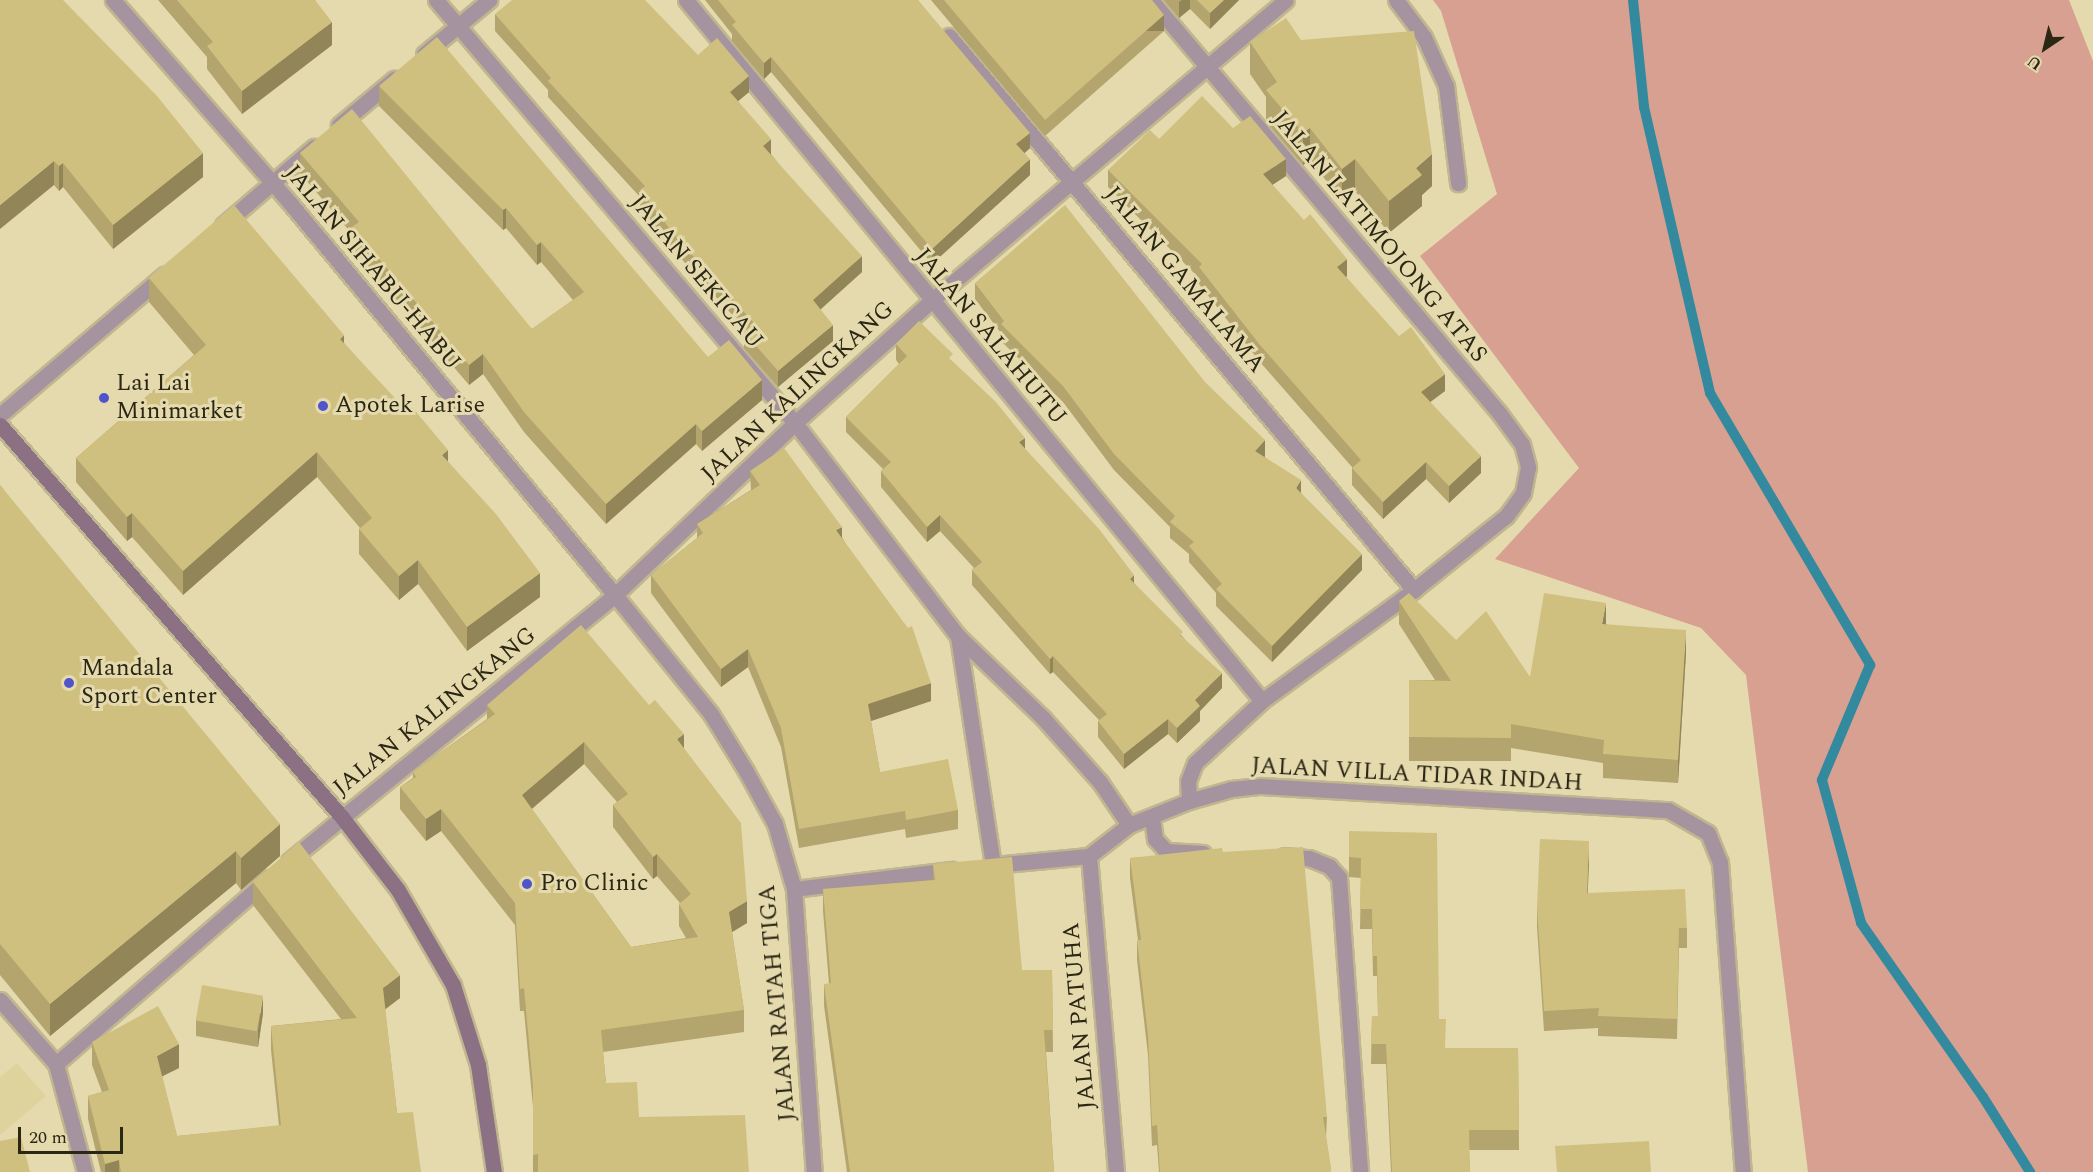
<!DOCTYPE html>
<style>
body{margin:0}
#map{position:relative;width:2093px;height:1172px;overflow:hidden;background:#e5daad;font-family:Spectral,serif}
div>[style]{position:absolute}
.built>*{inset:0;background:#dfd39d}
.green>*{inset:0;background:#d7a091}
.stream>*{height:10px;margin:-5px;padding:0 5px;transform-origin:5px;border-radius:5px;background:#33899d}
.roads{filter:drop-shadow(2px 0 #c0b68f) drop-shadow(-2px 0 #c0b68f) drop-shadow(0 2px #c0b68f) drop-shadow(0 -2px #c0b68f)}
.street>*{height:15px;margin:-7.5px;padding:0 7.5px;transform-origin:7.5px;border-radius:7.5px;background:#a593a0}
.secondary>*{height:15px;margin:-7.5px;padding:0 7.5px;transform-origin:7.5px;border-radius:7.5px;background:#8b7183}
.wall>*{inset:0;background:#b3a56d}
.shaded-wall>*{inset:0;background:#928659;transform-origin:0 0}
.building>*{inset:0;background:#d0c07f;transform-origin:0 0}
.dots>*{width:16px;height:16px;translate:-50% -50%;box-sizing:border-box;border:3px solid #e5daad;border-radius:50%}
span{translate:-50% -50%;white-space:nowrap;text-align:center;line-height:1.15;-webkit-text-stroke:6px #e5daad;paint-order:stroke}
.street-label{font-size:24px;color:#2b2715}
.poi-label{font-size:24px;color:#2b2715}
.left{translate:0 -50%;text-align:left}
.north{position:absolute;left:2015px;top:18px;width:60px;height:60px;-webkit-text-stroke:4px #e5daad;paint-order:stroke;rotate:215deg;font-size:16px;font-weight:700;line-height:24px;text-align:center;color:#2b2715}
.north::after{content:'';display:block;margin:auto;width:21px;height:27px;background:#2b2715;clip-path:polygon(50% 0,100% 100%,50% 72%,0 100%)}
.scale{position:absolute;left:18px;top:1127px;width:105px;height:27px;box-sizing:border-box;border:3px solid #2b2715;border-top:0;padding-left:8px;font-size:18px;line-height:21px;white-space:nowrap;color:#2b2715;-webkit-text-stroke:4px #e5daad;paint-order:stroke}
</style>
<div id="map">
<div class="built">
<i style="clip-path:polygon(17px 1063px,46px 1096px,0 1135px,0 1077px)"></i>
</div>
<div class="green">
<i style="clip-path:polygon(1433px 0,2069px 0,2093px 61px,2093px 1172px,1808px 1172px,1746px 675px,1701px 628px,1495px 559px,1579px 468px,1420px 256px,1497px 194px,1441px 11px)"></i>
</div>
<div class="stream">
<i style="left:1633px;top:0;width:108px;rotate:84.1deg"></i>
<i style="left:1644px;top:107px;width:294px;rotate:77deg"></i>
<i style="left:1710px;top:393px;width:316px;rotate:59.5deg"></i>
<i style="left:1870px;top:665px;width:125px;rotate:112.7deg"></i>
<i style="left:1822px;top:780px;width:148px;rotate:74.7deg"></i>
<i style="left:1861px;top:923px;width:213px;rotate:55deg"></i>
<i style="left:1983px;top:1097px;width:89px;rotate:57.9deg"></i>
</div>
<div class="roads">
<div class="street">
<i style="left:113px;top:0;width:269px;rotate:48.9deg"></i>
<i style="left:290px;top:203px;width:509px;rotate:50.34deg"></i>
<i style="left:615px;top:595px;width:153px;rotate:51.1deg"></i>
<i style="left:711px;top:714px;width:67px;rotate:58.4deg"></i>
<i style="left:746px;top:771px;width:60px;rotate:61.3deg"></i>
<i style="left:775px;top:824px;width:68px;rotate:73.7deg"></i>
<i style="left:794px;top:889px;width:284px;rotate:86deg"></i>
<i style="left:436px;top:0;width:555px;rotate:49.68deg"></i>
<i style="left:795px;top:423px;width:268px;rotate:52.6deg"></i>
<i style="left:686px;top:0;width:907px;rotate:50.59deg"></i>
<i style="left:1151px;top:0;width:541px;rotate:49.87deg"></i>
<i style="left:1500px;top:414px;width:37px;rotate:54deg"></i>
<i style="left:1522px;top:444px;width:24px;rotate:75deg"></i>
<i style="left:1528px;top:467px;width:26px;rotate:101deg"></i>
<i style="left:1523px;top:493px;width:29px;rotate:126deg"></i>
<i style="left:1506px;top:516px;width:118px;rotate:141.2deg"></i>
<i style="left:1414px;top:590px;width:188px;rotate:143.9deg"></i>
<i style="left:1262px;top:701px;width:91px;rotate:137.2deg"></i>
<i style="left:1195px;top:763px;width:19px;rotate:111deg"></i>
<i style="left:1188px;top:781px;width:20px;rotate:87deg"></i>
<i style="left:1396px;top:0;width:46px;rotate:52.9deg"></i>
<i style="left:1424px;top:37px;width:54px;rotate:65.8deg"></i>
<i style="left:1446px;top:86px;width:98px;rotate:82.9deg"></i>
<i style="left:949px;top:36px;width:723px;rotate:49.99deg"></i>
<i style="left:424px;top:54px;width:85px;rotate:-39.7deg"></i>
<i style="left:339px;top:125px;width:72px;rotate:-39.9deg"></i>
<i style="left:223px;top:225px;width:120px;rotate:-40.6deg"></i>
<i style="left:0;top:415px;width:216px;rotate:-40.5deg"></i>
<i style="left:1152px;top:818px;width:21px;rotate:82deg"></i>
<i style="left:1155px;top:839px;width:16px;rotate:47deg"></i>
<i style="left:1166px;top:851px;width:37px;rotate:3deg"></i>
<i style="left:1089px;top:856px;width:317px;rotate:85.1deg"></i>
<i style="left:1284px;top:856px;width:25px;rotate:5deg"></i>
<i style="left:1309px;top:858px;width:22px;rotate:22deg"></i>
<i style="left:1329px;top:866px;width:15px;rotate:48deg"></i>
<i style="left:1339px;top:877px;width:296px;rotate:85.9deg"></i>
<i style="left:289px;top:861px;width:421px;rotate:-39.2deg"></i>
<i style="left:615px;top:595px;width:249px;rotate:-43.7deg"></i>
<i style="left:795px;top:423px;width:183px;rotate:-41.9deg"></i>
<i style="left:931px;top:301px;width:465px;rotate:-40.3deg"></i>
<i style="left:993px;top:865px;width:232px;rotate:-98.7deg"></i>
<i style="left:958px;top:636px;width:118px;rotate:44deg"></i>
<i style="left:1043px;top:718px;width:86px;rotate:48.3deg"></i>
<i style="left:1100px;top:782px;width:52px;rotate:56deg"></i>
<i style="left:994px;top:865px;width:95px;rotate:-5.4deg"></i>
<i style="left:1089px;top:856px;width:51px;rotate:-37.8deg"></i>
<i style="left:1129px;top:825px;width:65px;rotate:-21.8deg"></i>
<i style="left:1189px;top:801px;width:44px;rotate:-15.9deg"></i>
<i style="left:1231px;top:789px;width:30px;rotate:-6deg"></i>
<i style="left:1261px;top:786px;width:408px;rotate:3.4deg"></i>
<i style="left:1668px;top:810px;width:46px;rotate:29.9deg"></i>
<i style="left:1708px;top:833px;width:31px;rotate:68deg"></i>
<i style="left:1720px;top:862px;width:311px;rotate:85.8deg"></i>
<i style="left:794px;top:889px;width:159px;rotate:-6.9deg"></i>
<i style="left:0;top:1000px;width:85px;rotate:48.8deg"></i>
<i style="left:56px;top:1064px;width:112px;rotate:75deg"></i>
<i style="left:56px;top:1064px;width:283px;rotate:-41.1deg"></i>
</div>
<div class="secondary">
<i style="left:0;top:425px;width:519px;rotate:48.91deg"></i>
<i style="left:341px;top:816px;width:93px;rotate:52.4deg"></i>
<i style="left:398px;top:890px;width:110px;rotate:59.9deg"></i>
<i style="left:453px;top:985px;width:84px;rotate:72.6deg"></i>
<i style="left:478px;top:1065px;width:108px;rotate:81.5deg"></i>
</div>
</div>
<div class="wall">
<i style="clip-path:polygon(0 0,203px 177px,113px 249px,63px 187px,59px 191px,54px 185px)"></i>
<i style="clip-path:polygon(158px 0,315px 0,332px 45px,242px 114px,207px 69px,207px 57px)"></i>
<i style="clip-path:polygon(705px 0,918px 0,1030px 148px,1025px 153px,1030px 175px,932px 264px,771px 72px,764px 79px,732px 41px,732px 34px)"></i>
<i style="clip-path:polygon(931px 0,1152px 0,1164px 31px,1045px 136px)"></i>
<i style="clip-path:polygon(1164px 0,1239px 0,1210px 29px,1190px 9px,1179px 18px)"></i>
<i style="clip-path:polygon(495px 14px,698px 55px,749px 92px,738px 101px,771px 154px,862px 272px,820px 310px,833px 341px,778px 387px,744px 348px,744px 332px,746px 330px,676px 253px,640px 207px,640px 197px,548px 97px,548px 90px,495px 31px)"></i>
<i style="clip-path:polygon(1250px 42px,1432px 186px,1422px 195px,1422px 206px,1389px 233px,1355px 191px,1342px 201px,1310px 160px,1303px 165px,1266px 121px,1266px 97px,1250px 74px)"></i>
<i style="clip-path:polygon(379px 86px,708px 357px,762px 400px,702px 451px,696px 444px,606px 524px,524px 432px,483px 374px,469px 385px,352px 247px,352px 234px,300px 173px,300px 153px,532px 329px,573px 300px,541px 262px,537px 265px,506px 228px,503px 230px,379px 106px)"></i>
<i style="clip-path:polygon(1233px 128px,1286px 176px,1272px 185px,1347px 276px,1346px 277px,1445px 391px,1430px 402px,1481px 473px,1449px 503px,1426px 479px,1383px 519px,1352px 485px,1352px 467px,1260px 362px,1199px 284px,1199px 278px,1108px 187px,1108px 170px,1159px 139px)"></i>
<i style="clip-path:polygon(149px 278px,344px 343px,448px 462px,540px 597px,467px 651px,418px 584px,399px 600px,359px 554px,359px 529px,360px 528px,317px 477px,183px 595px,132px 537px,127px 541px,76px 482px,76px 458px,194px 355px,149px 302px)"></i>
<i style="clip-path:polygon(975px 283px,1265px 456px,1265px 457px,1301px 493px,1362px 570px,1272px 662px,1216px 606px,1216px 593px,1189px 562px,1189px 554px,1170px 538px,1170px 527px,1114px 470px,1063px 402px,1001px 341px,1001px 333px,975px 299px)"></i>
<i style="clip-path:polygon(896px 344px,953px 362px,1134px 583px,1183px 637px,1222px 688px,1200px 711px,1200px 721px,1177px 743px,1168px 734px,1124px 769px,1098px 737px,1098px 721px,1099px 720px,1053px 672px,1050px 674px,972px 585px,972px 570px,974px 568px,940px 531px,927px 542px,881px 487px,881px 471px,883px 469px,846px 432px,846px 417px,899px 364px,896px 360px)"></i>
<i style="clip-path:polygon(750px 471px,842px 537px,931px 701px,871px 721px,880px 772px,958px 810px,958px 829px,906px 838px,905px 829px,799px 848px,781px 747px,748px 667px,721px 687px,651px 593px,651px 575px,697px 538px,697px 524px,751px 490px)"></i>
<i style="clip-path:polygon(0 485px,280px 856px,241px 890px,236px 883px,50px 1036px,0 975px)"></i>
<i style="clip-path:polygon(1399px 601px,1456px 640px,1530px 677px,1606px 624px,1686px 653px,1678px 783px,1603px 778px,1603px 763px,1511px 748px,1511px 761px,1409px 761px,1409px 680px,1435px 680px,1399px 624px)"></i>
<i style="clip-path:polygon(evenodd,487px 705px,684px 748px,747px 923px,732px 932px,744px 1010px,744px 1032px,603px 1052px,606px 1083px,639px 1117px,749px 1172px,533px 1172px,533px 1107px,524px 1011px,520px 1011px,515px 925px,441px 831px,426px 841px,400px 809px,400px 787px,413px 778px,413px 772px,487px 719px,487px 705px,584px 764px,617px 802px,613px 805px,613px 827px,653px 879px,657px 876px,680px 903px,679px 904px,679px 926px,686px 938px,631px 947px,532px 809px,584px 764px)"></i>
<i style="clip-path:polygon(1349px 831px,1439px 1019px,1445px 1048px,1518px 1048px,1519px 1150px,1469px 1150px,1470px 1172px,1391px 1172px,1386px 1064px,1371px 1064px,1372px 1016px,1378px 1016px,1377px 976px,1373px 976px,1372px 929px,1360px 929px,1361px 878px,1349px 877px)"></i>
<i style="clip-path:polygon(1223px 852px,1327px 1117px,1326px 1137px,1331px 1172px,1159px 1172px,1157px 1145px,1152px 1146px,1148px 1055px,1137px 960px,1137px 940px,1138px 940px,1130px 878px,1130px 858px)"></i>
<i style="clip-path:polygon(1589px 861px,1587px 893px,1687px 928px,1687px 948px,1679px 948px,1677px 1039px,1598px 1036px,1598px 1028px,1544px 1031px,1537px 927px,1537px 907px)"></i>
<i style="clip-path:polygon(933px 864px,1022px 970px,1052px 970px,1053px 1052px,1046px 1052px,1054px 1172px,847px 1172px,824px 1006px,824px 984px,829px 984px,823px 911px,823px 889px,933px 880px)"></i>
<i style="clip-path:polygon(253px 882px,400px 998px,385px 1009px,397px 1113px,421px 1172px,101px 1172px,88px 1119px,88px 1096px,102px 1092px,92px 1065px,92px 1042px,179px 1068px,162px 1076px,177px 1136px,279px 1126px,271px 1050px,271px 1026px,341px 1019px,253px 905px)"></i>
<i style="clip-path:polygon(263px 1013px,258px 1047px,196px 1036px,196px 1020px)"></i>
</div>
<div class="shaded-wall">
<i style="clip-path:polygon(1182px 0,1190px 0,1190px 9px,1179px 18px,1179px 2px)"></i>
<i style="clip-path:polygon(1224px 0,1239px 0,1210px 29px,1210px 13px)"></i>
<i style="left:1164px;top:15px;width:16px;height:159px;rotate:90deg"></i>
<i style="clip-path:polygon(332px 22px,332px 45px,242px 114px,242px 91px)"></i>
<i style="clip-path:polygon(771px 57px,771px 72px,764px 79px,764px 63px)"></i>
<i style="clip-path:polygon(749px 76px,749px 92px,730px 108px,730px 92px)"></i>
<i style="clip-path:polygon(1310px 128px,1310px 160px,1303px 165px,1303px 133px)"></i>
<i style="clip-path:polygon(1030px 133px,1030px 148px,1016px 160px,1016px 144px)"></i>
<i style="clip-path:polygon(771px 139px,771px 155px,763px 146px)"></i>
<i style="clip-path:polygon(203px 153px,203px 177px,113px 249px,113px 225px)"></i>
<i style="clip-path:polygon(1432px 154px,1432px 186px,1422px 195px,1422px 206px,1389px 233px,1389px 201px,1416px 168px)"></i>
<i style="clip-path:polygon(1030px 159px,1030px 175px,932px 264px,932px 249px)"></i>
<i style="clip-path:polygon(1286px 159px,1286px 176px,1263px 191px,1263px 174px)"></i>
<i style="clip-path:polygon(1355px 159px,1355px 191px,1342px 201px,1342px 169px)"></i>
<i style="clip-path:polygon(54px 161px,54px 185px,0 229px,0 205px)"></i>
<i style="clip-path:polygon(63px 163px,63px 187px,59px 191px,59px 166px)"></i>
<i style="clip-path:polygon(506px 208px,506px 228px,503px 230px,503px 210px)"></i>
<i style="clip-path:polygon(541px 242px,541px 262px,537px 265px,537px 245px)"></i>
<i style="clip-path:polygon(862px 256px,862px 272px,813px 316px,813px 300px)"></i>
<i style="clip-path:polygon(1347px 259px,1347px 276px,1337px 284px,1337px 267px)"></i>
<i style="clip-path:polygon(833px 325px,833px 341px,778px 387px,778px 371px)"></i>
<i style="clip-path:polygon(344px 335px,344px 359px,340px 339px)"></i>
<i style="clip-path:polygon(483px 354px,483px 374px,469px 385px,469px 365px)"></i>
<i style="clip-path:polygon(1445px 374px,1445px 391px,1421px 409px,1421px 392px)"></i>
<i style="clip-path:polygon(762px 380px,762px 400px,702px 451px,702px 431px)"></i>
<i style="clip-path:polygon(696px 424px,696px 444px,606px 524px,606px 504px)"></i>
<i style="clip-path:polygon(1025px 438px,1025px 453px,1019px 442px)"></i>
<i style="clip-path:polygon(1265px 440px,1265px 456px,1255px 467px,1255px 451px)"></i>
<i style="clip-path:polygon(448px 450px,448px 474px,442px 455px)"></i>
<i style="clip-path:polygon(317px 452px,317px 477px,183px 595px,183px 571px)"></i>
<i style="clip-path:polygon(1481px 456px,1481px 473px,1449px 503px,1449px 486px)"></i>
<i style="clip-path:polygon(1426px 462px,1426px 479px,1383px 519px,1383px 502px)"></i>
<i style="clip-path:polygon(1301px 480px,1301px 496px,1296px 488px)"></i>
<i style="clip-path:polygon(132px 513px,132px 537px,127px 541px,127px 517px)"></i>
<i style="clip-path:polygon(940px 515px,940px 531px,927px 542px,927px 527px)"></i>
<i style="clip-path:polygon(842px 527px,842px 545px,836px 530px)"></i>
<i style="clip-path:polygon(1362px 554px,1362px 570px,1272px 662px,1272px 646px)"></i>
<i style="clip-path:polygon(418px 560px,418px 584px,399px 600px,399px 576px)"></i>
<i style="clip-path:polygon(540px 573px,540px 597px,467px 651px,467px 627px)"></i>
<i style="clip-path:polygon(1134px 575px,1134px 590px,1130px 579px)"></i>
<i style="clip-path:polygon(1606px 603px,1606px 626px,1602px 624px)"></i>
<i style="clip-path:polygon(1686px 630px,1686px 653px,1678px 783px,1678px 760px)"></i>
<i style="clip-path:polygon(748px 649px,748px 667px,721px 687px,721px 669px)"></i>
<i style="clip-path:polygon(1053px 656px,1053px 672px,1050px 674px,1050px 659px)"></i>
<i style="clip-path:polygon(1222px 673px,1222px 688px,1200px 711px,1200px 721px,1177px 743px,1177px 728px,1195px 700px)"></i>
<i style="clip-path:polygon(931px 683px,931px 701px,868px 722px,868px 704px)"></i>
<i style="clip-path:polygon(1168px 719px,1168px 734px,1124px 769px,1124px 754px)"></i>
<i style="clip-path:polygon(684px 734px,684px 756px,677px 739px)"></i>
<i style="clip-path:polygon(584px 742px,584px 764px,522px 817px,522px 795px)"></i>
<i style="clip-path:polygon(441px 809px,441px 831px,426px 841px,426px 819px)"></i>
<i style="clip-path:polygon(280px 824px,280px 856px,241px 890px,241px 858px)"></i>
<i style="clip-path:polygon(1589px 841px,1589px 861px,1587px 913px,1587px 893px)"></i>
<i style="clip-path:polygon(236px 851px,236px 883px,50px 1036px,50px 1004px)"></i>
<i style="clip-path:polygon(657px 854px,657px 876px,653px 879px,653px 857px)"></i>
<i style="clip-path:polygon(747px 901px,747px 923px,729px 934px,729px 912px)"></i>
<i style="clip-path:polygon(400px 975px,400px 998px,383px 1011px,383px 988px)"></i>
<i style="clip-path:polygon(263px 996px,263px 1013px,258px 1047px,258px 1030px)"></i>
<i style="clip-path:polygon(179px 1044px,179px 1068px,157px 1079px,157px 1056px)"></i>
<i style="clip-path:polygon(119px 1160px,119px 1172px,105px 1172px,105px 1164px)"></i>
</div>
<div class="building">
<i style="clip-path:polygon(0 0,63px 0,157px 96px,203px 153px,113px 225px,63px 163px,59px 166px,54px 161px,0 205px)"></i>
<i style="clip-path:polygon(177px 0,315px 0,332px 22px,242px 91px,207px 46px,213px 42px)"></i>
<i style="clip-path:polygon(512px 0,645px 0,698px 55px,717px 38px,749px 76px,730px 92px,771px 139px,763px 146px,862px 256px,813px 300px,833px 325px,778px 371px,744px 332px,754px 323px,676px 237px,640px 190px,645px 186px,548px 81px,551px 78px,495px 14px)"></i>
<i style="clip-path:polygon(718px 0,918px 0,1030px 133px,1016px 144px,1030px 159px,932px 249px,771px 57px,764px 63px,732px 25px,736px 22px)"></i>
<i style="clip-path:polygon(944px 0,1152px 0,1164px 15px,1045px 120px)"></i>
<i style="clip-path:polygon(1197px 0,1224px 0,1210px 13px)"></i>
<i style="clip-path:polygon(1286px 18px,1301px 40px,1414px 31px,1432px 154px,1416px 168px,1422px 175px,1389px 201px,1355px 159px,1342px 169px,1310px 128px,1303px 133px,1266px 90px,1277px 82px,1250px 42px)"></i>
<i style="clip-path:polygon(437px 37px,708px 357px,729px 340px,762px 380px,702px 431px,696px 424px,606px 504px,524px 412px,483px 354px,469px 365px,352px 227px,359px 222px,300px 153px,352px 109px,532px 329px,584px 292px,541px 242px,537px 245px,506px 208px,503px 210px,379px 86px)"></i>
<i style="clip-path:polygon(1202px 96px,1233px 128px,1250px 116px,1286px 159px,1263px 174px,1304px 220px,1310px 214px,1347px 259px,1337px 267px,1399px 336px,1411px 327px,1445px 374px,1421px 392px,1481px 456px,1449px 486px,1426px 462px,1383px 502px,1352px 468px,1361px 460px,1260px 345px,1199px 267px,1202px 264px,1108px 170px,1150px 130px,1159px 139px)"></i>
<i style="clip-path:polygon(234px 205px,344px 335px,340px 339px,407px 411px,412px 407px,448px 450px,442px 455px,496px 514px,540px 573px,467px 627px,418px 560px,399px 576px,359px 529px,372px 518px,317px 452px,183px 571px,132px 513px,127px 517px,76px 458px,206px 345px,149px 278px)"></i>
<i style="clip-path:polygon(1065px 205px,1205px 382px,1265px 440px,1255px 451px,1301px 480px,1296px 488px,1362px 554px,1272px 646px,1216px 589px,1222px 584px,1189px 546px,1194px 542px,1170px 522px,1175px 516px,1114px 454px,1063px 386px,1001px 324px,1004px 321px,975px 283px)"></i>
<i style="clip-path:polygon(919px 321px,953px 354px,949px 358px,995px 401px,1025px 438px,1019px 442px,1099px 529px,1134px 575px,1130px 579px,1183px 632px,1180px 635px,1222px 673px,1195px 700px,1200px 706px,1177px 728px,1168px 719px,1124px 754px,1098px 721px,1107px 714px,1053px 656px,1050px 659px,972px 570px,982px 562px,940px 515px,927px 527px,881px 471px,891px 462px,846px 417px,907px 356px,896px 344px)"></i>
<i style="clip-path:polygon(784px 448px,842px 527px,836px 530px,908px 628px,912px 626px,931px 683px,868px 704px,880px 772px,948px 759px,958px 810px,906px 820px,905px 811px,799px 829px,781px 728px,748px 649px,721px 669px,651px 575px,703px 533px,697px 524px,760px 485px,750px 471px)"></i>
<i style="clip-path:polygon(0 485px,280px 824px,241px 858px,236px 851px,50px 1004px,0 944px)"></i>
<i style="clip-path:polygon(1409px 593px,1456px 640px,1486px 611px,1530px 677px,1544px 593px,1606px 603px,1602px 624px,1686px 630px,1678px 760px,1603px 754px,1604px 740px,1511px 724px,1511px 738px,1409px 737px,1409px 680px,1451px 681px,1399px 601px)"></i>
<i style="clip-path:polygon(evenodd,581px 625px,649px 705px,655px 700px,684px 734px,677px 739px,741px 823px,747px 901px,729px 912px,744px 1010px,601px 1030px,606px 1083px,637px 1082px,639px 1117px,745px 1115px,749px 1172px,538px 1172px,538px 1154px,533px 1155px,533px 1086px,524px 988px,520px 989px,515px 903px,441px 809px,426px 819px,400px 787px,416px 777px,413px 772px,495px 714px,487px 705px,581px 625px,584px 742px,628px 794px,613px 805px,653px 857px,657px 854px,691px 894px,679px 904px,698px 937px,631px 947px,522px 795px,584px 742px)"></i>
<i style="clip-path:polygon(1349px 831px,1437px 833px,1439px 1019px,1446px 1019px,1445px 1048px,1518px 1048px,1519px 1130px,1469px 1130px,1470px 1172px,1392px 1172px,1386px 1044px,1371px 1044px,1372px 1016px,1378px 1016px,1377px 956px,1373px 956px,1372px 909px,1360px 909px,1361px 858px,1349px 857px)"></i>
<i style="clip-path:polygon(1540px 839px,1589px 841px,1587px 893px,1685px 889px,1687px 928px,1679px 928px,1677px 1019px,1598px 1016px,1599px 1008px,1544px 1011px,1537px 907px)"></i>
<i style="clip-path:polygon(299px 842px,400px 975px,383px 988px,397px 1113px,413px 1112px,421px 1172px,121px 1172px,119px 1160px,105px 1164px,88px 1096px,109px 1090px,92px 1042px,158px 1006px,179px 1044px,157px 1056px,177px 1136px,281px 1125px,271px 1026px,357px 1018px,253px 882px)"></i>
<i style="clip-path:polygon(1303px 847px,1327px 1117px,1323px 1117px,1331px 1167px,1331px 1172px,1160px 1172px,1157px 1125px,1152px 1126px,1148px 1035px,1137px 940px,1141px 940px,1130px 858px,1222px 848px,1223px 852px)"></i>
<i style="clip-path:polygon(1012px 857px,1022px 970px,1052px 970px,1053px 1030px,1044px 1030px,1054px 1172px,850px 1172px,824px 984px,831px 983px,823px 889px,935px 880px,933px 864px)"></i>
<i style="left:202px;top:985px;width:62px;height:36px;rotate:10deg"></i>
<i style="clip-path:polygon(21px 1137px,30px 1172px,0 1172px,0 1141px)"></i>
<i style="clip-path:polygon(1649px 1141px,1651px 1172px,1557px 1172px,1555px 1146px)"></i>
</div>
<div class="dots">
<i style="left:104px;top:398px;background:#5054cb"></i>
<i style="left:323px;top:406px;background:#5054cb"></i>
<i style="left:69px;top:683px;background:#5054cb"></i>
<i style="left:527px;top:884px;background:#5054cb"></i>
</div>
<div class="street-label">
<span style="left:1379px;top:237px;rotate:50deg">JALAN LATIMOJONG ATAS</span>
<span style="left:372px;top:268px;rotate:50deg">JALAN SIHABU-HABU</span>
<span style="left:696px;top:272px;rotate:50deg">JALAN SEKICAU</span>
<span style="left:1184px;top:280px;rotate:50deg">JALAN GAMALAMA</span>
<span style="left:990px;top:337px;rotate:50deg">JALAN SALAHUTU</span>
<span style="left:798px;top:392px;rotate:-43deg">JALAN KALINGKANG</span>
<span style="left:435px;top:712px;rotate:-39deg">JALAN KALINGKANG</span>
<span style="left:1417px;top:775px;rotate:3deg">JALAN VILLA TIDAR INDAH</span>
<span style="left:778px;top:1003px;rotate:-95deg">JALAN RATAH TIGA</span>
<span style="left:1080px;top:1016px;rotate:-95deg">JALAN PATUHA</span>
</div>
<div class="poi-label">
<span class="left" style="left:116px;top:398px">Lai Lai<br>Minimarket</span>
<span class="left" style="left:335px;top:406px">Apotek Larise</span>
<span class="left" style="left:81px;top:683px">Mandala<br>Sport Center</span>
<span class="left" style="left:540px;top:884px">Pro Clinic</span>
</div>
<div class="north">U</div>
<div class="scale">20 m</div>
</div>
